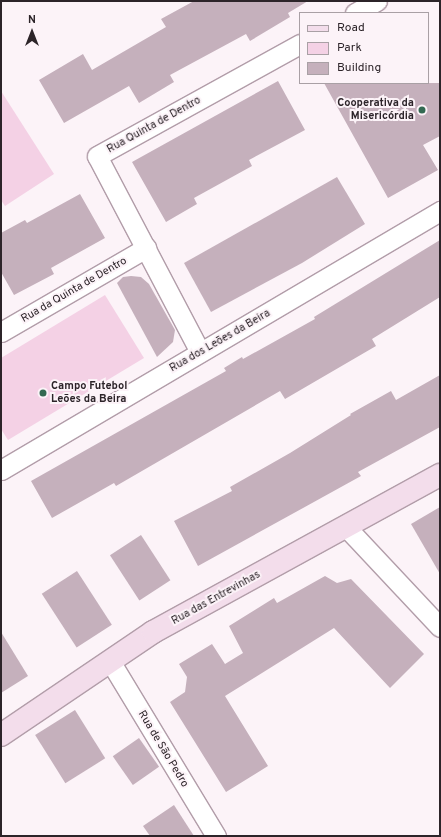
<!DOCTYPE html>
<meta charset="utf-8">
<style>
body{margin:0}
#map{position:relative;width:441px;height:837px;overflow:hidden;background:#fcf3f8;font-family:Overpass,sans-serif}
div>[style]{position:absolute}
.green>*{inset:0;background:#f4d1e5}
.building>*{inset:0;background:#c5b0bc;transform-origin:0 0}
.roads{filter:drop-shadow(1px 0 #b29da9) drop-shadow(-1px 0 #b29da9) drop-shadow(0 1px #b29da9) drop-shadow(0 -1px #b29da9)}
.street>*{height:19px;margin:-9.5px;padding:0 9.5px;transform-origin:9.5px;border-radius:9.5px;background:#fff}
.secondary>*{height:22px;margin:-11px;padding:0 11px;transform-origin:11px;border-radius:11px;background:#f3ddeb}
.dots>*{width:11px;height:11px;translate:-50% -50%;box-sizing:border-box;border:2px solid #fcf3f8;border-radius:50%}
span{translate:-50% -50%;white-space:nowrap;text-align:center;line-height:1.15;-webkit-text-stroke:4px #fcf3f8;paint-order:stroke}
.poi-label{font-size:11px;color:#2c2429;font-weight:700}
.right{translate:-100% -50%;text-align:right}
.left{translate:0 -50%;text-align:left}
.street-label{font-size:11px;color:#2c2429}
.frame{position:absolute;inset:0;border:2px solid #2c2429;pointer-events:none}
.legend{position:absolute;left:299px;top:12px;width:130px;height:72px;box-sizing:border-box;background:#fcf3f8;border:1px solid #a9a0a5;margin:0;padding:5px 7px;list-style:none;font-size:12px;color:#2c2429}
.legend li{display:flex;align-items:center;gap:8px;height:20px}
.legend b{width:20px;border:1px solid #a9a0a5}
.north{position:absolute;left:12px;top:12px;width:40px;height:40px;-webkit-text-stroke:3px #fcf3f8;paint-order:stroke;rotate:0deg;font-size:11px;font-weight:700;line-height:16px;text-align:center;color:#2c2429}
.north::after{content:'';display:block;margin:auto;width:14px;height:18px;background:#2c2429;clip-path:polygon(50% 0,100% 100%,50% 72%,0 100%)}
</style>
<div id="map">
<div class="green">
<i style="clip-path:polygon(1px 91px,54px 174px,5px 206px,1px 200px)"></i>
<i style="clip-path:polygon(105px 295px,144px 358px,8px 440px,1px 429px,1px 358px)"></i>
</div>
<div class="building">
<i style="clip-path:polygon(194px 1px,308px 1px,288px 13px,290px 17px,250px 41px,246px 34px,170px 75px,174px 82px,139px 103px,129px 86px,64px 123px,39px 80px,83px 54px,92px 70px,166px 27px,161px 19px)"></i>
<i style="clip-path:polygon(278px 81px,305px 130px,249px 160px,252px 166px,194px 198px,197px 204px,166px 222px,132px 162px)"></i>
<i style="clip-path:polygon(324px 83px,440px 83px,440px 136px,423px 145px,438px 170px,388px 198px)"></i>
<i style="clip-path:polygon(337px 177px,365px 224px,302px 263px,211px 312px,184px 263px)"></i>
<i style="clip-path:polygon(80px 194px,105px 238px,51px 268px,54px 274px,14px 295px,1px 272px,1px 233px,25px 220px,27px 223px)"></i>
<i style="clip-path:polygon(440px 240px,440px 297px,372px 339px,376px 346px,285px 399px,280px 391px,116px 486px,114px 483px,52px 518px,31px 481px,226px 371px,224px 368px,242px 357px,243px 359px,315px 319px,314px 317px)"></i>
<i style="clip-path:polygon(131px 276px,141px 277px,149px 284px,175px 330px,173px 342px,157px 357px,117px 283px,123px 277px)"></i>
<i style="clip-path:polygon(440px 375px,440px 427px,358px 472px,361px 476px,198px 566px,174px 521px,232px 491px,230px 487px,290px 453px,351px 415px,350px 414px,391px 391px,396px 400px)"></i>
<i style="clip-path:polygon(440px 507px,440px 574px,411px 524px)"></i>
<i style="left:141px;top:535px;width:54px;height:37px;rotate:57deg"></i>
<i style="left:77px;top:571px;width:64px;height:42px;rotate:57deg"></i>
<i style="clip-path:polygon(325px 576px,337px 583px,351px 579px,424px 654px,390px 688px,334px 628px,225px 696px,268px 766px,226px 792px,170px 702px,185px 692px,187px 677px,179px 664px,212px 644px,225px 664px,243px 653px,229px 626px,274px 598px,277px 603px)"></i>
<i style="clip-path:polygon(1px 632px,28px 676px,1px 693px)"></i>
<i style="left:75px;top:710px;width:57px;height:47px;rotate:58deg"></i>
<i style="left:139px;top:738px;width:35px;height:32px;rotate:55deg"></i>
<i style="clip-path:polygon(174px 805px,194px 836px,150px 836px,143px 826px)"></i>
</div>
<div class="roads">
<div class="street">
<i style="left:355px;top:13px;width:25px;rotate:-29deg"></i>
<i style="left:1px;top:332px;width:168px;rotate:-30.1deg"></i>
<i style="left:200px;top:352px;width:221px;rotate:-117.7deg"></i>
<i style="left:97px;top:156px;width:232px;rotate:-28.9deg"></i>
<i style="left:1px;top:470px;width:510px;rotate:-30.54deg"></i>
<i style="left:346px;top:527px;width:137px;rotate:46.8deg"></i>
<i style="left:110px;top:661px;width:205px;rotate:58.8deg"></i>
</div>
<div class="secondary">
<i style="left:1px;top:735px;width:184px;rotate:-34.1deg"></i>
<i style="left:153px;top:632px;width:327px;rotate:-28.7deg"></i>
</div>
</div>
<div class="dots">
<i style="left:422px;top:110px;background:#336a52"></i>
<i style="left:43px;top:393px;background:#336a52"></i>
</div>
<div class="poi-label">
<span class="right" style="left:414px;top:110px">Cooperativa da<br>Misericórdia</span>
<span class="left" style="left:51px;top:393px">Campo Futebol<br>Leões da Beira</span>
</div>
<div class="street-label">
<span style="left:154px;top:125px;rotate:-29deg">Rua Quinta de Dentro</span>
<span style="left:74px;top:290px;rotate:-30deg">Rua da Quinta de Dentro</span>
<span style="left:220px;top:341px;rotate:-30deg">Rua dos Leões da Beira</span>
<span style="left:216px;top:598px;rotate:-29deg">Rua das Entrevinhas</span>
<span style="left:163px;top:749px;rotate:59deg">Rua de São Pedro</span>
</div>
<div class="frame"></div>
<ul class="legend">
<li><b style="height:5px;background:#f3ddeb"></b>Road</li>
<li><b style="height:11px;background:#f4d1e5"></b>Park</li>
<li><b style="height:11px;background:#c5b0bc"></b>Building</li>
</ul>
<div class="north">N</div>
</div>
